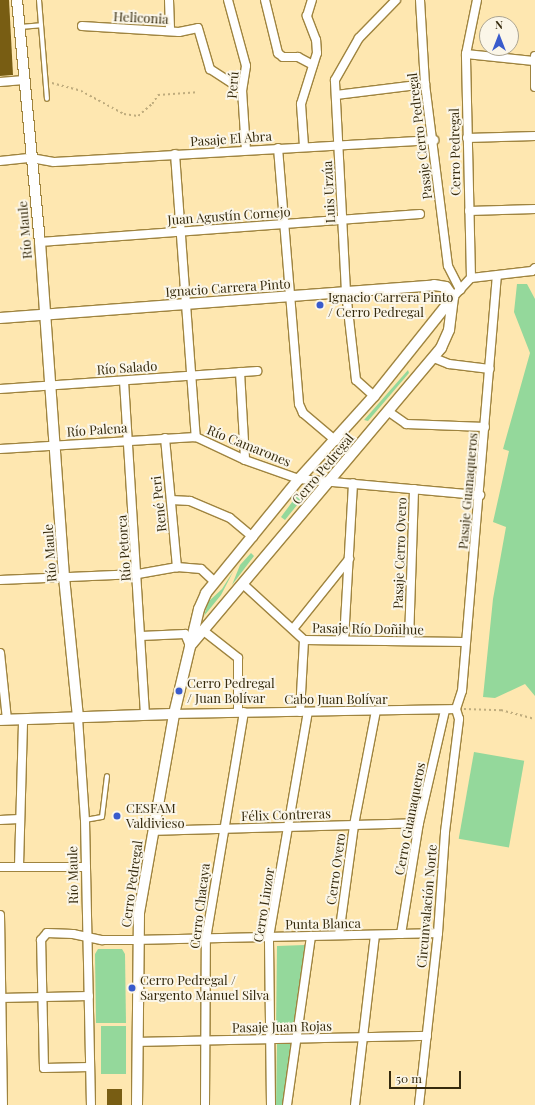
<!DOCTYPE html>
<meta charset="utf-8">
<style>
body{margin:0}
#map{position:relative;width:535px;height:1105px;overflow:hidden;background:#fee7b0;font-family:"Playfair Display",serif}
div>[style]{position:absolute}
.green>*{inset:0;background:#94d89b;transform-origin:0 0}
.building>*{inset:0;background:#785d13;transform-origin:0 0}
.path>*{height:1.5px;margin-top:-0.75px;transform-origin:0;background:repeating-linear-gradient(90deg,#bfac7d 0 2px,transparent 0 5px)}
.roads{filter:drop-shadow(1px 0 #9f843f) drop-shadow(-1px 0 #9f843f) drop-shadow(0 1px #9f843f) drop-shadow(0 -1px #9f843f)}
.service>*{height:4px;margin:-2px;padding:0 2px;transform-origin:2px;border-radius:2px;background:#fff}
.minor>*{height:8px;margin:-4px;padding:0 4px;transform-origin:4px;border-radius:4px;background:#fff}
.tertiary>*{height:10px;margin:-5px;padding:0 5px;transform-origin:5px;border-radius:5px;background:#fff}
.dots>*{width:11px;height:11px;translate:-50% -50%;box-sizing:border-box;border:2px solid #fbf6e8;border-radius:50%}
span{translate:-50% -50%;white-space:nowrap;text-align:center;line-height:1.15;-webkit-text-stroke:4px #fbf6e8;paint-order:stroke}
.street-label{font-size:13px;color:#352a0d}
.poi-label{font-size:13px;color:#352a0d}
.left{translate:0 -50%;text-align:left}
.north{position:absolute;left:479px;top:16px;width:40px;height:40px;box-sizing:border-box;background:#fbf6e8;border:1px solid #aca490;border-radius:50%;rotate:0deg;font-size:11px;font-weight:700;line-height:16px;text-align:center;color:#352a0d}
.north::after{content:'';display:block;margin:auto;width:14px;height:18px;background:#395bcc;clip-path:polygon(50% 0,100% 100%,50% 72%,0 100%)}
.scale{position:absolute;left:389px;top:1071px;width:72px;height:18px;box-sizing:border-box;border:2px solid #352a0d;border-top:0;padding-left:5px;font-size:12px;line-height:14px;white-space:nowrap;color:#352a0d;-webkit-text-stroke:3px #fbf6e8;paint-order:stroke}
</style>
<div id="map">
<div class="green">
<i style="clip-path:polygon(517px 284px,527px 284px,535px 299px,535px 696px,525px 684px,495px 698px,483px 697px,493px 599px,506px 527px,493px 522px,509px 451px,503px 449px,530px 353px,514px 312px)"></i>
<i style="clip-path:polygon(408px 370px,409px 373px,368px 421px,364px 420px)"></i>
<i style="clip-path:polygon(339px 448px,342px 451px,330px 465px,325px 470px,320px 470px)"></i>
<i style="clip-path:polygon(304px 486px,310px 489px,285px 520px,281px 517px)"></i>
<i style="clip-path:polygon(251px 553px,254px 556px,232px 585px,240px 565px)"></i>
<i style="clip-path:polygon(234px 570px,221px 595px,204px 616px,208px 602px,222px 589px)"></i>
<i style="left:474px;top:752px;width:51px;height:88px;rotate:10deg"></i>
<i style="clip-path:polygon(305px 945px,293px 1031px,276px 1032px,277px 946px)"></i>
<i style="clip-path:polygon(98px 949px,122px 949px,125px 954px,126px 1023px,96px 1023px,95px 954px)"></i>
<i style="left:101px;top:1026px;width:25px;height:48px"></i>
<i style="clip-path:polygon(293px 1042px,283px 1105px,276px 1105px,277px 1043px)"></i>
</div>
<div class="building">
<i style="clip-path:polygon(0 0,9px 0,13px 75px,0 76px)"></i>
<i style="left:122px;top:1089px;width:16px;height:15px;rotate:90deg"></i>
</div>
<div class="path">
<i style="left:52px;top:83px;width:30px;rotate:15deg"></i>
<i style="left:81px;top:91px;width:49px;rotate:28.1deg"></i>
<i style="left:124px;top:114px;width:14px;rotate:8deg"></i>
<i style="left:138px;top:116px;width:18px;rotate:-41deg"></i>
<i style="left:152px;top:104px;width:11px;rotate:-56deg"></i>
<i style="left:158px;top:95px;width:39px;rotate:-4deg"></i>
<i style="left:464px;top:709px;width:37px;rotate:2deg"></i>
<i style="left:501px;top:710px;width:35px;rotate:15deg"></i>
</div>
<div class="roads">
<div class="service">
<i style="left:39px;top:0;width:99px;rotate:85.4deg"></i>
<i style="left:20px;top:27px;width:21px;rotate:-5deg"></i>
<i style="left:85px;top:820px;width:17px;rotate:-10deg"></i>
<i style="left:102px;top:817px;width:41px;rotate:-83deg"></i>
</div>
<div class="minor">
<i style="left:169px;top:0;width:31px;rotate:88deg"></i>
<i style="left:228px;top:0;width:68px;rotate:74.7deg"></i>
<i style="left:246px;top:66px;width:24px;rotate:99deg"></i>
<i style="left:242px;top:90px;width:60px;rotate:86.2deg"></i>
<i style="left:265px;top:0;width:55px;rotate:76.2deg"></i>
<i style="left:278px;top:53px;width:6px;rotate:39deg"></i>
<i style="left:283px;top:57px;width:15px"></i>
<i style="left:298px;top:57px;width:17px;rotate:28deg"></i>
<i style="left:420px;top:0;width:84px;rotate:86.6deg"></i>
<i style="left:425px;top:84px;width:183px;rotate:82.8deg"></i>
<i style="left:448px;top:266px;width:27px;rotate:63deg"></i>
<i style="left:82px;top:26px;width:97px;rotate:3.5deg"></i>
<i style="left:179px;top:32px;width:19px;rotate:-12deg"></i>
<i style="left:198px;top:28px;width:43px;rotate:73.7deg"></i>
<i style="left:210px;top:69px;width:38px;rotate:33deg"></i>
<i style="left:466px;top:54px;width:68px;rotate:5.9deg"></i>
<i style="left:535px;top:56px;width:31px;rotate:90deg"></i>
<i style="left:0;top:82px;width:24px;rotate:-5deg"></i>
<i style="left:336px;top:95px;width:90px;rotate:-7deg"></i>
<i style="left:467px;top:138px;width:68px;rotate:-1.7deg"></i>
<i style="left:304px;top:146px;width:42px;rotate:-94.1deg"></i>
<i style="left:301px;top:104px;width:53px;rotate:-72.6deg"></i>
<i style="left:317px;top:53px;width:13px;rotate:-94deg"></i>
<i style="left:316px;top:40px;width:26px;rotate:-111deg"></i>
<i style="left:307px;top:16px;width:17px;rotate:-73deg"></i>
<i style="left:278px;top:148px;width:257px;rotate:85.3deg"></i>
<i style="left:299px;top:404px;width:10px;rotate:66deg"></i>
<i style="left:303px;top:413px;width:43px;rotate:40.3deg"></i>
<i style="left:175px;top:154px;width:284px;rotate:85.8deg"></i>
<i style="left:0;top:161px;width:31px;rotate:-6deg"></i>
<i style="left:31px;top:158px;width:23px;rotate:10deg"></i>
<i style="left:54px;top:162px;width:381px;rotate:-3.3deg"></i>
<i style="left:469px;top:211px;width:66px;rotate:-1.7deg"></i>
<i style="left:40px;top:242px;width:381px;rotate:-4.2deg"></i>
<i style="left:471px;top:278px;width:61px;rotate:-6.5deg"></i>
<i style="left:532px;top:271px;width:4px;rotate:-45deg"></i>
<i style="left:453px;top:297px;width:26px;rotate:-47deg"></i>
<i style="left:471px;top:278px;width:224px;rotate:-91.3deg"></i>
<i style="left:466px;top:54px;width:55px;rotate:-78.5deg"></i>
<i style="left:434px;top:358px;width:16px;rotate:22deg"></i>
<i style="left:449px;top:364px;width:41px;rotate:7deg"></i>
<i style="left:240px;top:372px;width:88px;rotate:86.7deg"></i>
<i style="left:124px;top:381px;width:334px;rotate:86.4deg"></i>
<i style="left:0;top:389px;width:258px;rotate:-4deg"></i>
<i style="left:374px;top:396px;width:24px;rotate:-138deg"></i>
<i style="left:356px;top:380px;width:89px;rotate:-96.5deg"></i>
<i style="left:346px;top:292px;width:212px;rotate:-93deg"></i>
<i style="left:335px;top:80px;width:48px;rotate:-60.3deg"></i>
<i style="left:359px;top:38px;width:53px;rotate:-45.8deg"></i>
<i style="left:389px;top:412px;width:21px;rotate:35deg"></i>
<i style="left:406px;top:424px;width:79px;rotate:2.2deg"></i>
<i style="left:165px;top:438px;width:130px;rotate:84.7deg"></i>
<i style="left:0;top:449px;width:196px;rotate:-3.5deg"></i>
<i style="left:196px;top:437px;width:54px;rotate:25.1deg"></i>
<i style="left:245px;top:460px;width:57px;rotate:19.4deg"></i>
<i style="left:299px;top:479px;width:182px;rotate:5.1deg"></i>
<i style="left:171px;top:500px;width:19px;rotate:3deg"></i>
<i style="left:190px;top:501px;width:43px;rotate:23deg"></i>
<i style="left:230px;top:518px;width:30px;rotate:40deg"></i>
<i style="left:0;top:580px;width:138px;rotate:-2.5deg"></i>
<i style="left:138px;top:574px;width:40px;rotate:-10deg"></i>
<i style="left:177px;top:567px;width:24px;rotate:5deg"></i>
<i style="left:201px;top:569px;width:19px;rotate:43deg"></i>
<i style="left:244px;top:585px;width:81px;rotate:42.5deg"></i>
<i style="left:304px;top:640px;width:161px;rotate:0.7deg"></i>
<i style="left:293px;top:629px;width:90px;rotate:-51.3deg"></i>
<i style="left:205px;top:632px;width:42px;rotate:38.2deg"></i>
<i style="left:238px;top:658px;width:54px;rotate:90deg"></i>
<i style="left:141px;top:636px;width:44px;rotate:-2.6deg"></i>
<i style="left:185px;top:634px;width:13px;rotate:67deg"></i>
<i style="left:344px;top:640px;width:157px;rotate:-86.7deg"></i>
<i style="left:409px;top:641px;width:152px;rotate:-88.1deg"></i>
<i style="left:0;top:653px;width:67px;rotate:84deg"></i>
<i style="left:456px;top:709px;width:19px;rotate:-72deg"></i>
<i style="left:462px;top:691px;width:417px;rotate:-85.2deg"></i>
<i style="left:300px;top:712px;width:72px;rotate:-86.8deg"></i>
<i style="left:174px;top:714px;width:282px;rotate:-1deg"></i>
<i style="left:78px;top:718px;width:102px;rotate:86.1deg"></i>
<i style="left:85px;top:820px;width:285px;rotate:88.8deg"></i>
<i style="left:0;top:820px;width:19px;rotate:-3deg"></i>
<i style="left:153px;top:831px;width:266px;rotate:-1.7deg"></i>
<i style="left:19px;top:866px;width:147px;rotate:-88.4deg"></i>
<i style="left:0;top:867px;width:86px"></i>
<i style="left:0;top:915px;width:190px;rotate:89.1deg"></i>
<i style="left:401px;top:934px;width:112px;rotate:-80.8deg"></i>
<i style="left:419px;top:823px;width:116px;rotate:-77deg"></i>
<i style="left:339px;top:935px;width:111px;rotate:-82.2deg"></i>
<i style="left:354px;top:825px;width:116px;rotate:-79.1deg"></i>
<i style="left:0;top:998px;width:89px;rotate:-1.3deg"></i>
<i style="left:138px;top:1042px;width:289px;rotate:-1.2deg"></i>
<i style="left:90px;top:1067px;width:46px;rotate:178.8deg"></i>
<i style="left:44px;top:1068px;width:128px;rotate:-91.3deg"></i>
<i style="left:41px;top:940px;width:9px;rotate:-49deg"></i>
<i style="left:47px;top:933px;width:26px;rotate:2deg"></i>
<i style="left:73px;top:934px;width:30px;rotate:12deg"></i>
<i style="left:102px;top:940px;width:36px"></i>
<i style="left:138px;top:940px;width:300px;rotate:-1.3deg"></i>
<i style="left:205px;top:1105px;width:166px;rotate:-89.7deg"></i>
<i style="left:206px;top:939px;width:230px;rotate:-80.5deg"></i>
<i style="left:271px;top:1105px;width:168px;rotate:-90.7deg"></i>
<i style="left:269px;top:937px;width:228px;rotate:-80.2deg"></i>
<i style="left:287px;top:1105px;width:171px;rotate:-81.9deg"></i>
<i style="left:355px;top:1105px;width:171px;rotate:-83.3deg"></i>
<i style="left:419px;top:1105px;width:173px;rotate:-83.7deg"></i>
<i style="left:438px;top:933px;width:101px;rotate:-86deg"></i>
<i style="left:445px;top:832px;width:114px;rotate:-82.9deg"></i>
<i style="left:459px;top:719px;width:10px;rotate:-107deg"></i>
</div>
<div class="tertiary">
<i style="left:17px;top:0;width:243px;rotate:84.6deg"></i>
<i style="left:40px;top:242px;width:336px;rotate:85.9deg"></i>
<i style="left:64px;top:577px;width:142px;rotate:84.3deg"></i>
<i style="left:0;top:318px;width:435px;rotate:-4.3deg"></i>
<i style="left:434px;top:285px;width:12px;rotate:9deg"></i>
<i style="left:446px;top:287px;width:12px;rotate:55deg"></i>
<i style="left:190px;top:646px;width:390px;rotate:-49.9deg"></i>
<i style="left:441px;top:348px;width:20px;rotate:-66deg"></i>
<i style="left:449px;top:330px;width:33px;rotate:-83deg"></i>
<i style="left:0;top:720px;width:174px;rotate:-2deg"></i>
<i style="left:137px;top:1105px;width:192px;rotate:-89.4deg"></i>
<i style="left:139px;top:913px;width:202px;rotate:-80deg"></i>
<i style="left:174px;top:714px;width:108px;rotate:-76.6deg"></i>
<i style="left:199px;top:609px;width:17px;rotate:-66deg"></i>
<i style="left:206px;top:593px;width:147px;rotate:-50.8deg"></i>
<i style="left:299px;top:479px;width:112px;rotate:-47.9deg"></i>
<i style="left:374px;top:396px;width:127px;rotate:-51.4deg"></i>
</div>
</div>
<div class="dots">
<i style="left:320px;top:305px;background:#395bcc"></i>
<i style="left:179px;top:691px;background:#395bcc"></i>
<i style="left:117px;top:816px;background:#395bcc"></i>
<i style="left:132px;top:988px;background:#395bcc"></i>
</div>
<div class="street-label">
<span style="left:141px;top:18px;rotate:3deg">Heliconia</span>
<span style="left:233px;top:85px;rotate:-86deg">Perú</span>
<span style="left:420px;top:136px;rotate:-97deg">Pasaje Cerro Pedregal</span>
<span style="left:231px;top:139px;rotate:-4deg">Pasaje El Abra</span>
<span style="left:455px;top:152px;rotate:-91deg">Cerro Pedregal</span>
<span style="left:329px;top:192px;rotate:-93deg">Luis Urzúa</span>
<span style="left:229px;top:216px;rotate:-4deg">Juan Agustín Cornejo</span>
<span style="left:25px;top:230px;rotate:-95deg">Río Maule</span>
<span style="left:228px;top:288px;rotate:-4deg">Ignacio Carrera Pinto</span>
<span style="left:127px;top:368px;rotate:-4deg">Río Salado</span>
<span style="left:97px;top:430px;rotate:-4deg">Río Palena</span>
<span style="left:249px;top:446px;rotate:22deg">Río Camarones</span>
<span style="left:323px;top:469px;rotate:-50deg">Cerro Pedregal</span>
<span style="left:468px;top:491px;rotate:-85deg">Pasaje Guanaqueros</span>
<span style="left:159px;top:504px;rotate:-96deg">René Peri</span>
<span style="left:124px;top:548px;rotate:-94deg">Río Petorca</span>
<span style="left:50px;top:553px;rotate:-94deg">Río Maule</span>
<span style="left:400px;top:553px;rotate:-88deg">Pasaje Cerro Overo</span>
<span style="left:368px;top:629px;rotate:1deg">Pasaje Río Doñihue</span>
<span style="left:336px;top:699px">Cabo Juan Bolívar</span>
<span style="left:286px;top:815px;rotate:-2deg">Félix Contreras</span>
<span style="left:410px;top:819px;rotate:-79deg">Cerro Guanaqueros</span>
<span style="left:336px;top:869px;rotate:-82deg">Cerro Overo</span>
<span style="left:73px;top:875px;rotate:-91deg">Río Maule</span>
<span style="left:132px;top:884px;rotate:-82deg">Cerro Pedregal</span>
<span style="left:264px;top:905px;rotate:-81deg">Cerro Linzor</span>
<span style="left:200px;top:906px;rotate:-83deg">Cerro Chacaya</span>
<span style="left:427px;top:906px;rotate:-85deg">Circunvalación Norte</span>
<span style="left:323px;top:924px;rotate:-1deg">Punta Blanca</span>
<span style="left:282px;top:1027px;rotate:-1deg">Pasaje Juan Rojas</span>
</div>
<div class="poi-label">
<span class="left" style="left:328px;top:305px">Ignacio Carrera Pinto<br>/ Cerro Pedregal</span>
<span class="left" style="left:187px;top:691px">Cerro Pedregal<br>/ Juan Bolívar</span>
<span class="left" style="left:126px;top:816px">CESFAM<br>Valdivieso</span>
<span class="left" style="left:140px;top:988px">Cerro Pedregal /<br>Sargento Manuel Silva</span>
</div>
<div class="north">N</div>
<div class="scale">50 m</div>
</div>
